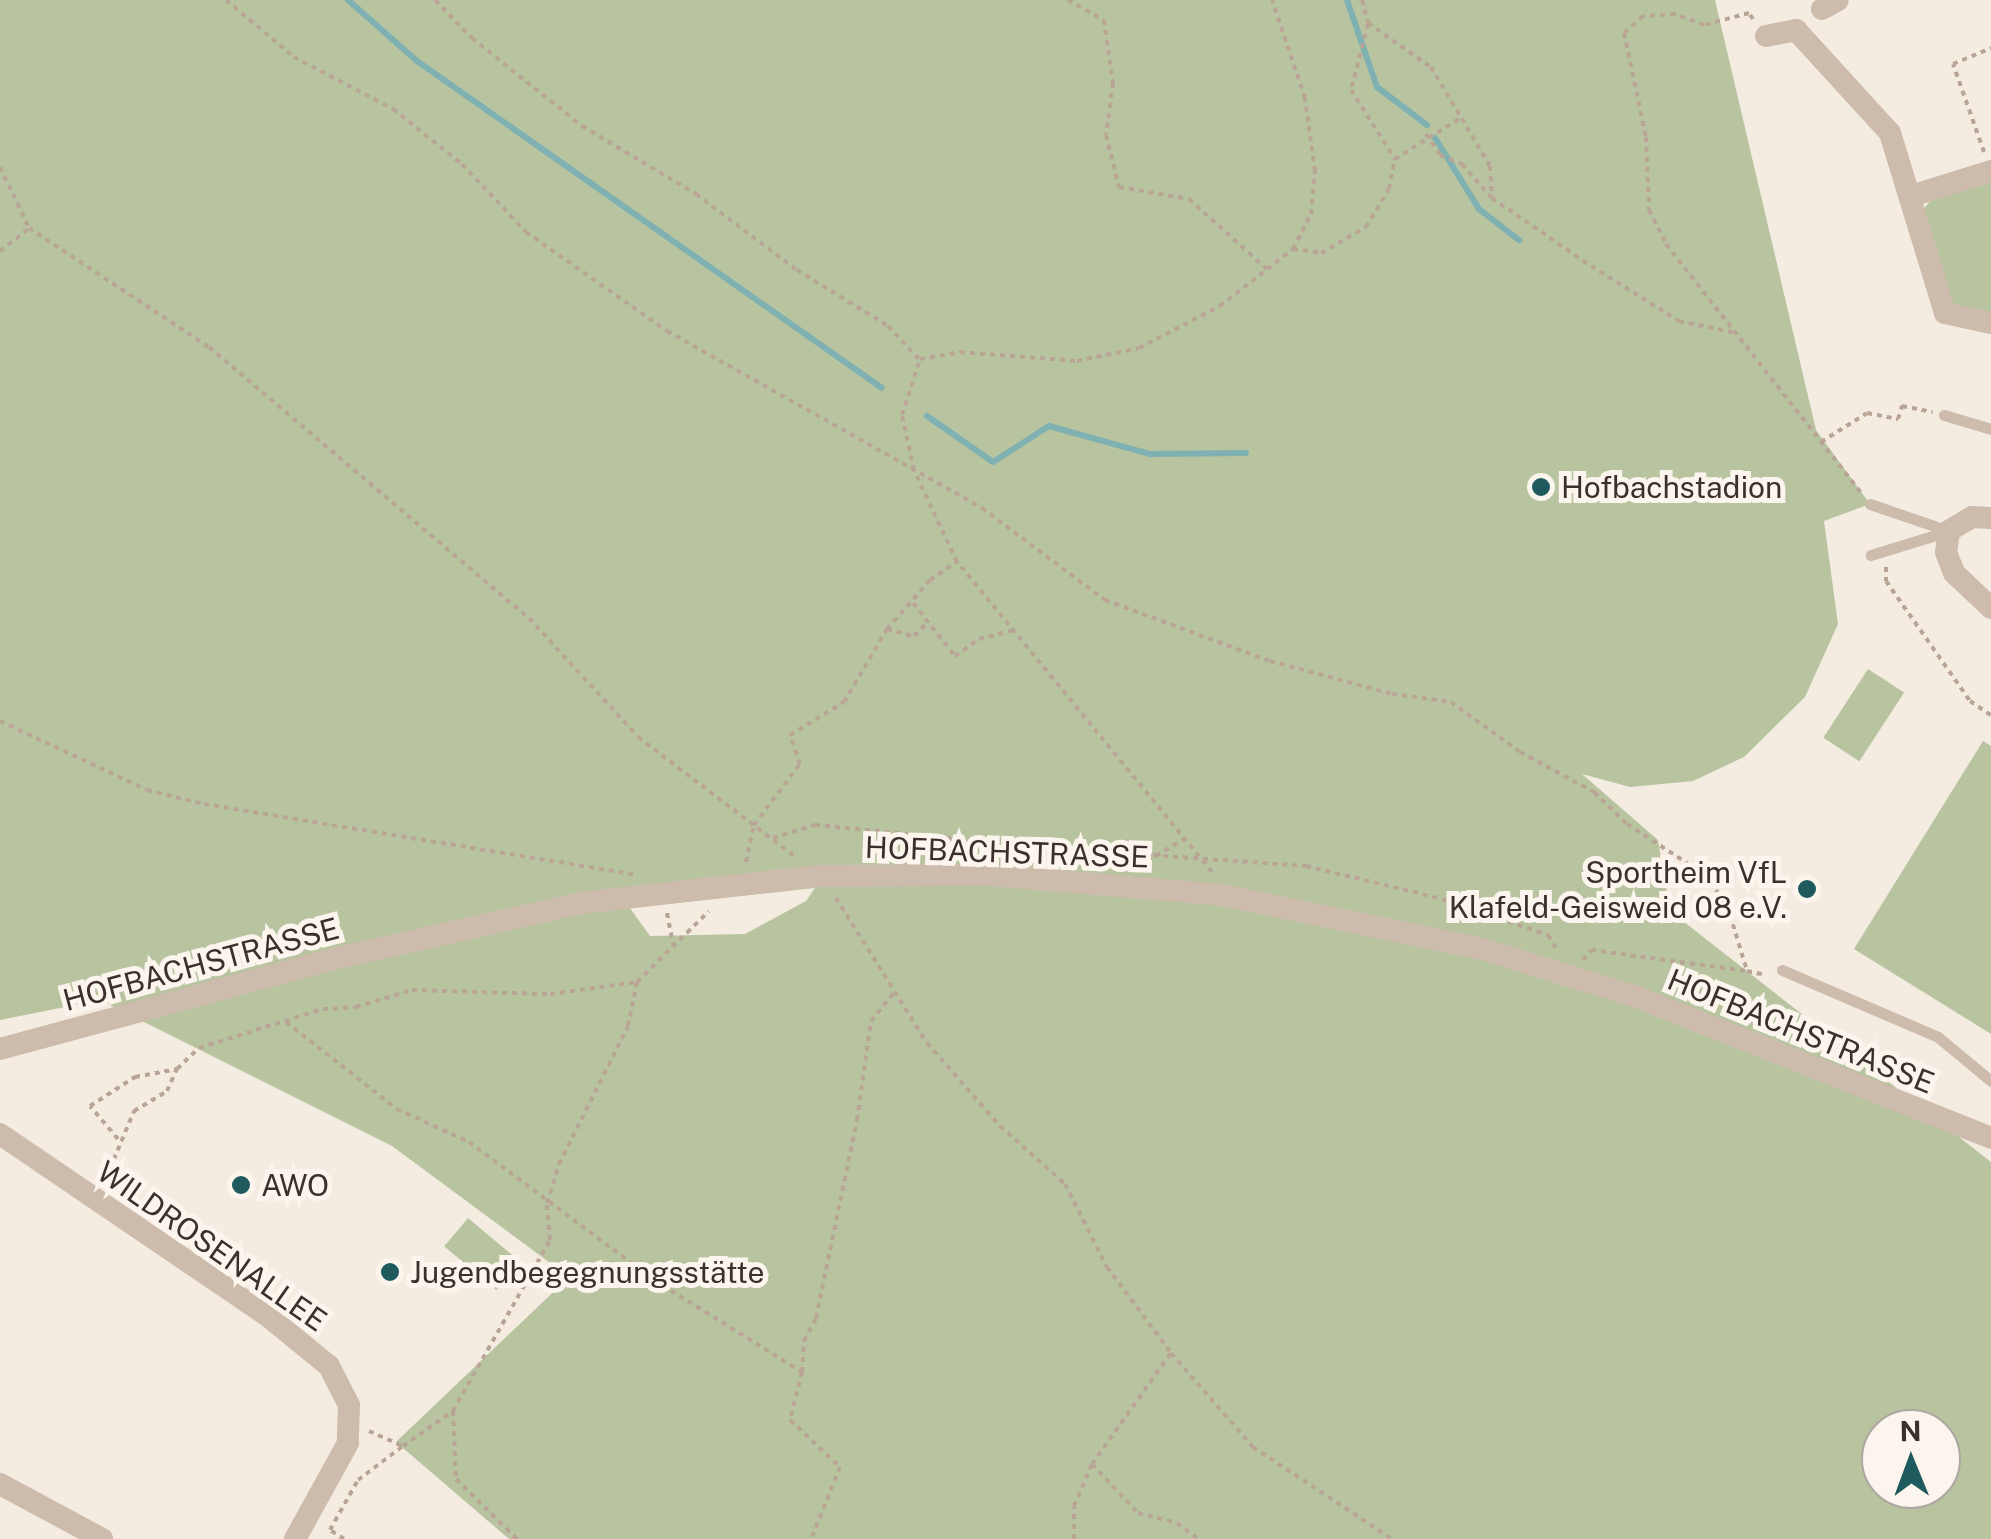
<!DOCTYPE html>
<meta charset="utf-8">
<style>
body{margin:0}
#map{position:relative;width:1991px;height:1539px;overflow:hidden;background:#f4ebe1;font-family:"Public Sans",sans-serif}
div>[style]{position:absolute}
.green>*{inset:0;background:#b8c4a0;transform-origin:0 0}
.stream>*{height:6px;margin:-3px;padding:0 3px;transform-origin:3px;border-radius:3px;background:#7fb0b2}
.path>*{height:4px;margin-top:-2px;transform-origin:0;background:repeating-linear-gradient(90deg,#b9a596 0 5px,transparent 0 10px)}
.lane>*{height:11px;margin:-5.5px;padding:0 5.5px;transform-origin:5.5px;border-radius:5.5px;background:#cdbbac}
.street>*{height:22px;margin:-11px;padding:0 11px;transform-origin:11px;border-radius:11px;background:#cdbbac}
.dots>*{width:28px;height:28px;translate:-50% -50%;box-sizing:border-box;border:5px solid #fbf5ee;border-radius:50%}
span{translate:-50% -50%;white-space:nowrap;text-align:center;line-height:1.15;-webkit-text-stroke:10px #fbf5ee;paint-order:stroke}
.poi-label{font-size:30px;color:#3b302b}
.left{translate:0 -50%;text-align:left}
.right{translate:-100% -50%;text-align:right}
.street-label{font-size:30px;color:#3b302b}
.north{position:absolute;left:1861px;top:1409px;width:100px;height:100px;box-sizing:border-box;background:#fbf5ee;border:2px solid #aea6a0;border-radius:50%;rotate:359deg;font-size:28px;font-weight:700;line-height:40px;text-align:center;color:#3b302b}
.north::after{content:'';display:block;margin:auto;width:35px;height:45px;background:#1f5a5e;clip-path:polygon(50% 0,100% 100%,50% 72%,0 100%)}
</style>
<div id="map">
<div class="green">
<i style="clip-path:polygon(evenodd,0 0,1715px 0,1816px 430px,1870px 504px,1824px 521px,1838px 624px,1805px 697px,1744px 757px,1693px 781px,1630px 787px,1582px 774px,1658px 840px,1670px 911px,1991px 1162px,1991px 1539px,509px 1539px,396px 1442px,569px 1277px,392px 1146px,100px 1000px,0 1020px,0 0,815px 888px,806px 901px,745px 934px,650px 936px,630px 908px,815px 888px,0 0,1881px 1429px,1941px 1429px,1941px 1489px,1881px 1489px,1881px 1429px)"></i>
<i style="clip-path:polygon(1991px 178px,1991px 312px,1970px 311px,1948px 302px,1923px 210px,1937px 192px)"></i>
<i style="left:1868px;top:669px;width:43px;height:82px;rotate:33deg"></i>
<i style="clip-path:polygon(1983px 741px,1991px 746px,1991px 1034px,1854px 949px)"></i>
<i style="left:468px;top:1218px;width:68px;height:37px;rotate:40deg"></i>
</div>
<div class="stream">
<i style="left:348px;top:0;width:92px;rotate:41.5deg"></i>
<i style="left:417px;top:61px;width:568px;rotate:35.12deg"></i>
<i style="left:1347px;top:0;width:92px;rotate:71deg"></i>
<i style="left:1377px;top:87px;width:63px;rotate:37.2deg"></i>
<i style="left:1435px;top:138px;width:84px;rotate:58.2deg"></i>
<i style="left:1479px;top:209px;width:51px;rotate:37.8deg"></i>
<i style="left:927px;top:416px;width:80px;rotate:34.9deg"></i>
<i style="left:993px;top:462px;width:67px;rotate:-32.7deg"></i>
<i style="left:1049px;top:426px;width:105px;rotate:15.5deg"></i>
<i style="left:1150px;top:454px;width:96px;rotate:-0.6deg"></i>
</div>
<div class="path">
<i style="left:226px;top:0;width:89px;rotate:40deg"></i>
<i style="left:294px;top:57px;width:112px;rotate:27.7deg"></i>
<i style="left:393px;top:109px;width:88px;rotate:38.6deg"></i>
<i style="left:462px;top:164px;width:93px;rotate:46.7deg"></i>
<i style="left:526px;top:232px;width:172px;rotate:35.1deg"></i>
<i style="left:667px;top:331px;width:361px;rotate:29.3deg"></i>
<i style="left:982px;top:508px;width:154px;rotate:36.8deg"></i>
<i style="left:1105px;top:600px;width:176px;rotate:20.3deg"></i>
<i style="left:1270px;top:661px;width:126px;rotate:15.1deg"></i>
<i style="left:1392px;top:694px;width:60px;rotate:7.7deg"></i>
<i style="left:1451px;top:702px;width:85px;rotate:35.9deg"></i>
<i style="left:1520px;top:752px;width:84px;rotate:28.4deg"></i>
<i style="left:1594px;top:792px;width:46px;rotate:44.1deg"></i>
<i style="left:1627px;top:824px;width:92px;rotate:33deg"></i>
<i style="left:1704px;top:874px;width:39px;rotate:53deg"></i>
<i style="left:1727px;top:905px;width:69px;rotate:73.1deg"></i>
<i style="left:1747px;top:971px;width:19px;rotate:12deg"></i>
<i style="left:435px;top:0;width:53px;rotate:45.8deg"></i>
<i style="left:472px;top:38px;width:141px;rotate:38.7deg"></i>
<i style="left:582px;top:126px;width:133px;rotate:30.8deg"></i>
<i style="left:696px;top:194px;width:126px;rotate:37deg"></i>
<i style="left:797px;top:270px;width:107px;rotate:31.6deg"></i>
<i style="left:888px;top:326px;width:45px;rotate:46.8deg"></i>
<i style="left:1068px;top:0;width:41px;rotate:29.1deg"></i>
<i style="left:1104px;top:20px;width:64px;rotate:81.9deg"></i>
<i style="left:1113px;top:83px;width:52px;rotate:97.7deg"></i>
<i style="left:1106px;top:135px;width:54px;rotate:76deg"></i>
<i style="left:1119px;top:187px;width:71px;rotate:9.7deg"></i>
<i style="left:1189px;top:199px;width:108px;rotate:42deg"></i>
<i style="left:1362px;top:0;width:24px;rotate:75deg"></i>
<i style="left:1368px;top:23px;width:77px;rotate:34.9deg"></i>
<i style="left:1431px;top:67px;width:115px;rotate:59.2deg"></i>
<i style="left:1490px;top:166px;width:32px;rotate:86deg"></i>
<i style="left:1753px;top:19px;width:7px;rotate:-124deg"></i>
<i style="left:1749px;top:13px;width:47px;rotate:165.1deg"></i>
<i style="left:1704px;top:25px;width:31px;rotate:-159deg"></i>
<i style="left:1675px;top:14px;width:32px;rotate:176deg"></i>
<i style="left:1643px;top:16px;width:25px;rotate:138deg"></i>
<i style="left:1624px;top:33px;width:106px;rotate:78.1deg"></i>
<i style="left:1646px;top:137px;width:73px;rotate:87.6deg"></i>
<i style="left:1649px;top:210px;width:38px;rotate:63deg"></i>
<i style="left:1666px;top:244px;width:316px;rotate:51.9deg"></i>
<i style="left:1368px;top:24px;width:68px;rotate:104.4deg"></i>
<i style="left:1351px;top:90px;width:82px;rotate:57.5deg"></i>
<i style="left:1426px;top:134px;width:25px;rotate:56deg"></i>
<i style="left:1440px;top:155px;width:24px;rotate:22deg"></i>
<i style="left:1462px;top:164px;width:45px;rotate:48.6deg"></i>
<i style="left:1492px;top:198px;width:120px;rotate:34.5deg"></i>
<i style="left:1591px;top:266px;width:104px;rotate:32deg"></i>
<i style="left:1679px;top:321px;width:59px;rotate:11.7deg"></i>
<i style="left:1984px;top:152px;width:93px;rotate:-109.4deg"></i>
<i style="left:1953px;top:64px;width:41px;rotate:-22.8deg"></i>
<i style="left:0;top:167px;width:68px;rotate:64.6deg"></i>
<i style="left:29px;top:228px;width:216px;rotate:33.5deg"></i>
<i style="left:209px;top:347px;width:419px;rotate:40.3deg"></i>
<i style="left:529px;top:618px;width:161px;rotate:47.5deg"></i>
<i style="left:638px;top:737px;width:196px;rotate:37.3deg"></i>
<i style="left:1293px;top:249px;width:28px;rotate:8deg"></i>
<i style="left:1321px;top:253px;width:52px;rotate:-30deg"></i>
<i style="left:1366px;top:227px;width:44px;rotate:-58.8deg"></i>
<i style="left:1389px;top:189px;width:31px;rotate:-79deg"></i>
<i style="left:1395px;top:159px;width:79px;rotate:-32.1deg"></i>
<i style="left:0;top:251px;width:37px;rotate:-38deg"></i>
<i style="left:1821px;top:442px;width:54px;rotate:-32.2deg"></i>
<i style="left:1867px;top:413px;width:32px;rotate:11deg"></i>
<i style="left:1898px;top:419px;width:14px;rotate:-73deg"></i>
<i style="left:1902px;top:406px;width:31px;rotate:11deg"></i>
<i style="left:1886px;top:567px;width:14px;rotate:90deg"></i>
<i style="left:1886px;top:581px;width:146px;rotate:55deg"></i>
<i style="left:1970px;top:701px;width:25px;rotate:34deg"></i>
<i style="left:913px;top:603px;width:68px;rotate:51.6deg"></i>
<i style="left:955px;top:656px;width:29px;rotate:-35deg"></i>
<i style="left:979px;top:639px;width:38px;rotate:-14deg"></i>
<i style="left:887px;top:629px;width:28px;rotate:15deg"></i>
<i style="left:914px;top:636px;width:17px;rotate:-45deg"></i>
<i style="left:0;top:721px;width:162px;rotate:25.1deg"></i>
<i style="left:147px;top:790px;width:59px;rotate:13.8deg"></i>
<i style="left:204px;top:804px;width:438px;rotate:9.3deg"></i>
<i style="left:773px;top:838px;width:44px;rotate:-17.2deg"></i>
<i style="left:815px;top:825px;width:134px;rotate:5.6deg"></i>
<i style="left:948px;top:838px;width:49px;rotate:14deg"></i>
<i style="left:995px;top:856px;width:6px;rotate:-81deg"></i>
<i style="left:996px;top:850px;width:67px;rotate:-0.9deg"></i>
<i style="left:1063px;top:849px;width:244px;rotate:4deg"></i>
<i style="left:1306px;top:866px;width:140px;rotate:13.6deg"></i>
<i style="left:1442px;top:899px;width:112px;rotate:18.8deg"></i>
<i style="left:1548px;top:935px;width:17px;rotate:59deg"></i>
<i style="left:1156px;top:856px;width:35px;rotate:-31deg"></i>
<i style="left:746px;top:862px;width:38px;rotate:-78deg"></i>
<i style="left:754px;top:825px;width:76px;rotate:-53deg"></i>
<i style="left:800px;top:764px;width:31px;rotate:-109deg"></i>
<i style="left:790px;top:735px;width:63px;rotate:-31.4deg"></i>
<i style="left:844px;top:702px;width:85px;rotate:-59.5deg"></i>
<i style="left:887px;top:629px;width:65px;rotate:-48.7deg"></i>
<i style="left:930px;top:580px;width:32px;rotate:-34deg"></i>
<i style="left:1212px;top:872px;width:401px;rotate:-129.4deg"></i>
<i style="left:957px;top:562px;width:102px;rotate:-115.1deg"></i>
<i style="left:914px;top:470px;width:56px;rotate:-102.3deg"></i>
<i style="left:902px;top:415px;width:59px;rotate:-72.2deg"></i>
<i style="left:920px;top:359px;width:41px;rotate:-9.9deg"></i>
<i style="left:960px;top:352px;width:117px;rotate:4.4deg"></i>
<i style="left:1077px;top:361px;width:63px;rotate:-11.8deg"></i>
<i style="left:1139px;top:348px;width:91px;rotate:-27.4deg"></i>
<i style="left:1220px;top:306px;width:93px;rotate:-38deg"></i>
<i style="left:1293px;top:249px;width:39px;rotate:-63deg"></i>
<i style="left:1311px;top:214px;width:43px;rotate:-84.7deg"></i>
<i style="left:1315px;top:171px;width:74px;rotate:-97.8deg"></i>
<i style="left:1305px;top:98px;width:103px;rotate:-108.6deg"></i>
<i style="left:836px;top:898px;width:171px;rotate:57.9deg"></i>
<i style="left:927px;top:1043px;width:111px;rotate:48.7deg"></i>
<i style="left:1000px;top:1126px;width:87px;rotate:41.7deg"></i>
<i style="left:1065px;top:1184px;width:93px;rotate:63.2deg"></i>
<i style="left:1107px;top:1267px;width:107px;rotate:53.3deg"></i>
<i style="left:1171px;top:1353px;width:125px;rotate:48.9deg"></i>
<i style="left:1253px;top:1447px;width:167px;rotate:33.5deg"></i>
<i style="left:667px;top:913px;width:32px;rotate:79deg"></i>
<i style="left:1583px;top:960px;width:13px;rotate:-51deg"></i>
<i style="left:1591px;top:950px;width:157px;rotate:7.7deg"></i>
<i style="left:286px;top:1022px;width:141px;rotate:38.1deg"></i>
<i style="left:397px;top:1109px;width:79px;rotate:24.6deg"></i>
<i style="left:469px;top:1142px;width:231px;rotate:36.7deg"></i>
<i style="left:654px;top:1280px;width:174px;rotate:31.9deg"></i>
<i style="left:802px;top:1372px;width:49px;rotate:104deg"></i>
<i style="left:790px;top:1420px;width:69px;rotate:43.2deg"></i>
<i style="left:840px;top:1467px;width:78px;rotate:111.9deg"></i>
<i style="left:118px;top:1139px;width:43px;rotate:-130.3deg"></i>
<i style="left:90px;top:1106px;width:54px;rotate:-32.8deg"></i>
<i style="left:135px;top:1077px;width:43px;rotate:-10.8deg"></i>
<i style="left:114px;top:1166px;width:17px;rotate:54deg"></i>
<i style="left:124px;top:1180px;width:13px;rotate:99deg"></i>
<i style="left:106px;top:1178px;width:73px;rotate:-67.3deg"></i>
<i style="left:134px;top:1111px;width:39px;rotate:-31deg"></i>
<i style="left:167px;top:1091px;width:24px;rotate:-66deg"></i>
<i style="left:177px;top:1069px;width:30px;rotate:-44deg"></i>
<i style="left:199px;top:1048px;width:130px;rotate:-17.5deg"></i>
<i style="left:323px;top:1009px;width:33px;rotate:-3deg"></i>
<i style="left:356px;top:1007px;width:59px;rotate:-16.9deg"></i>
<i style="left:412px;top:990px;width:138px;rotate:1.7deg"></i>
<i style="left:550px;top:994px;width:88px;rotate:-7.9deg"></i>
<i style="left:802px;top:1372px;width:31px;rotate:-86deg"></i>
<i style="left:804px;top:1341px;width:26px;rotate:-62deg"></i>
<i style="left:816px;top:1318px;width:202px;rotate:-78.3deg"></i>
<i style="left:857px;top:1120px;width:100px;rotate:-82deg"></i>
<i style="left:871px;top:1021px;width:36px;rotate:-51deg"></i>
<i style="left:453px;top:1411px;width:197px;rotate:-60.4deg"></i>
<i style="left:550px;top:1240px;width:37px;rotate:-95deg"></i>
<i style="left:547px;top:1203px;width:41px;rotate:-72.9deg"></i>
<i style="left:559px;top:1164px;width:154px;rotate:-63.4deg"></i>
<i style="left:628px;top:1026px;width:45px;rotate:-78.4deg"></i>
<i style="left:637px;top:982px;width:101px;rotate:-44.6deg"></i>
<i style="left:369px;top:1431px;width:37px;rotate:24deg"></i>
<i style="left:403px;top:1446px;width:61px;rotate:-35deg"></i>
<i style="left:453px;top:1411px;width:68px;rotate:87.5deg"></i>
<i style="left:456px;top:1479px;width:86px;rotate:44.5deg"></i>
<i style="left:1092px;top:1464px;width:67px;rotate:46.8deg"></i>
<i style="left:1138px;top:1513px;width:40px;rotate:14.4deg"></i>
<i style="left:1177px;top:1523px;width:26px;rotate:37deg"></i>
<i style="left:344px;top:1539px;width:17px;rotate:-147deg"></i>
<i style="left:330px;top:1530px;width:57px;rotate:-60.8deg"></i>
<i style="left:358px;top:1480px;width:56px;rotate:-37.1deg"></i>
<i style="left:1074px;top:1539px;width:33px;rotate:-90deg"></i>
<i style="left:1074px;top:1506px;width:46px;rotate:-66.8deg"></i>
<i style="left:1092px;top:1464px;width:136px;rotate:-54.6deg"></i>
</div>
<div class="lane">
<i style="left:1944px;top:415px;width:49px;rotate:16.6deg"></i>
<i style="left:1870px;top:504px;width:83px;rotate:18.9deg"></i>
<i style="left:1949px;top:531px;width:82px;rotate:162.9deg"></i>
<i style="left:1782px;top:970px;width:170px;rotate:23.2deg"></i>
<i style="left:1938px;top:1037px;width:69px;rotate:39.7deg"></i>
</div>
<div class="street">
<i style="left:1822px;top:9px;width:18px;rotate:-29deg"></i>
<i style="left:1766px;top:36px;width:31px;rotate:-11deg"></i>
<i style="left:1796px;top:30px;width:139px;rotate:47.6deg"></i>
<i style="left:1890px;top:133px;width:188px;rotate:73deg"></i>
<i style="left:1945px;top:313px;width:47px;rotate:12.3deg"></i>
<i style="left:1911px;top:196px;width:84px;rotate:-17.4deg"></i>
<i style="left:1991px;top:518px;width:19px;rotate:-177deg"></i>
<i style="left:1972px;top:517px;width:27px;rotate:149deg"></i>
<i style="left:1949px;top:531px;width:21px;rotate:98deg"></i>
<i style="left:1946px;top:552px;width:22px;rotate:69deg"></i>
<i style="left:1954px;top:573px;width:51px;rotate:43.4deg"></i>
<i style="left:0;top:1049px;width:345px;rotate:-15.1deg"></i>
<i style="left:333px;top:959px;width:254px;rotate:-12.7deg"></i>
<i style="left:581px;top:903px;width:239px;rotate:-6.5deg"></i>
<i style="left:818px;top:876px;width:172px;rotate:-0.3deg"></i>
<i style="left:990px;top:875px;width:233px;rotate:4.9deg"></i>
<i style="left:1222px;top:895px;width:262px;rotate:11.7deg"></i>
<i style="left:1479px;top:948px;width:165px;rotate:17.2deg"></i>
<i style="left:1637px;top:997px;width:381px;rotate:21.7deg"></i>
<i style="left:0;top:1134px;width:325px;rotate:34.2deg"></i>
<i style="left:269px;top:1317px;width:77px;rotate:39.2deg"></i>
<i style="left:329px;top:1366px;width:44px;rotate:62.9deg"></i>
<i style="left:349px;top:1405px;width:38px;rotate:92deg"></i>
<i style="left:348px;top:1443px;width:110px;rotate:118.9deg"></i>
<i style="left:0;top:1484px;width:116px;rotate:28.3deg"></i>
</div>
<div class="dots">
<i style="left:1541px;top:487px;background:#1f5a5e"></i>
<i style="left:1807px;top:889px;background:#1f5a5e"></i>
<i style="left:241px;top:1185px;background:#1f5a5e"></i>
<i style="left:390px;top:1272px;background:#1f5a5e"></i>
</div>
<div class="poi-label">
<span class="left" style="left:1561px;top:487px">Hofbachstadion</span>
<span class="right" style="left:1787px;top:889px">Sportheim VfL<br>Klafeld-Geisweid 08 e.V.</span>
<span class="left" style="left:261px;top:1185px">AWO</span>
<span class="left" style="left:410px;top:1272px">Jugendbegegnungsstätte</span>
</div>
<div class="street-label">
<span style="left:1007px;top:852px;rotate:2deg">HOFBACHSTRASSE</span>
<span style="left:201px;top:964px;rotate:-15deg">HOFBACHSTRASSE</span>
<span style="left:1801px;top:1031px;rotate:22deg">HOFBACHSTRASSE</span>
<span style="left:212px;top:1246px;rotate:35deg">WILDROSENALLEE</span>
</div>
<div class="north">N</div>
</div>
